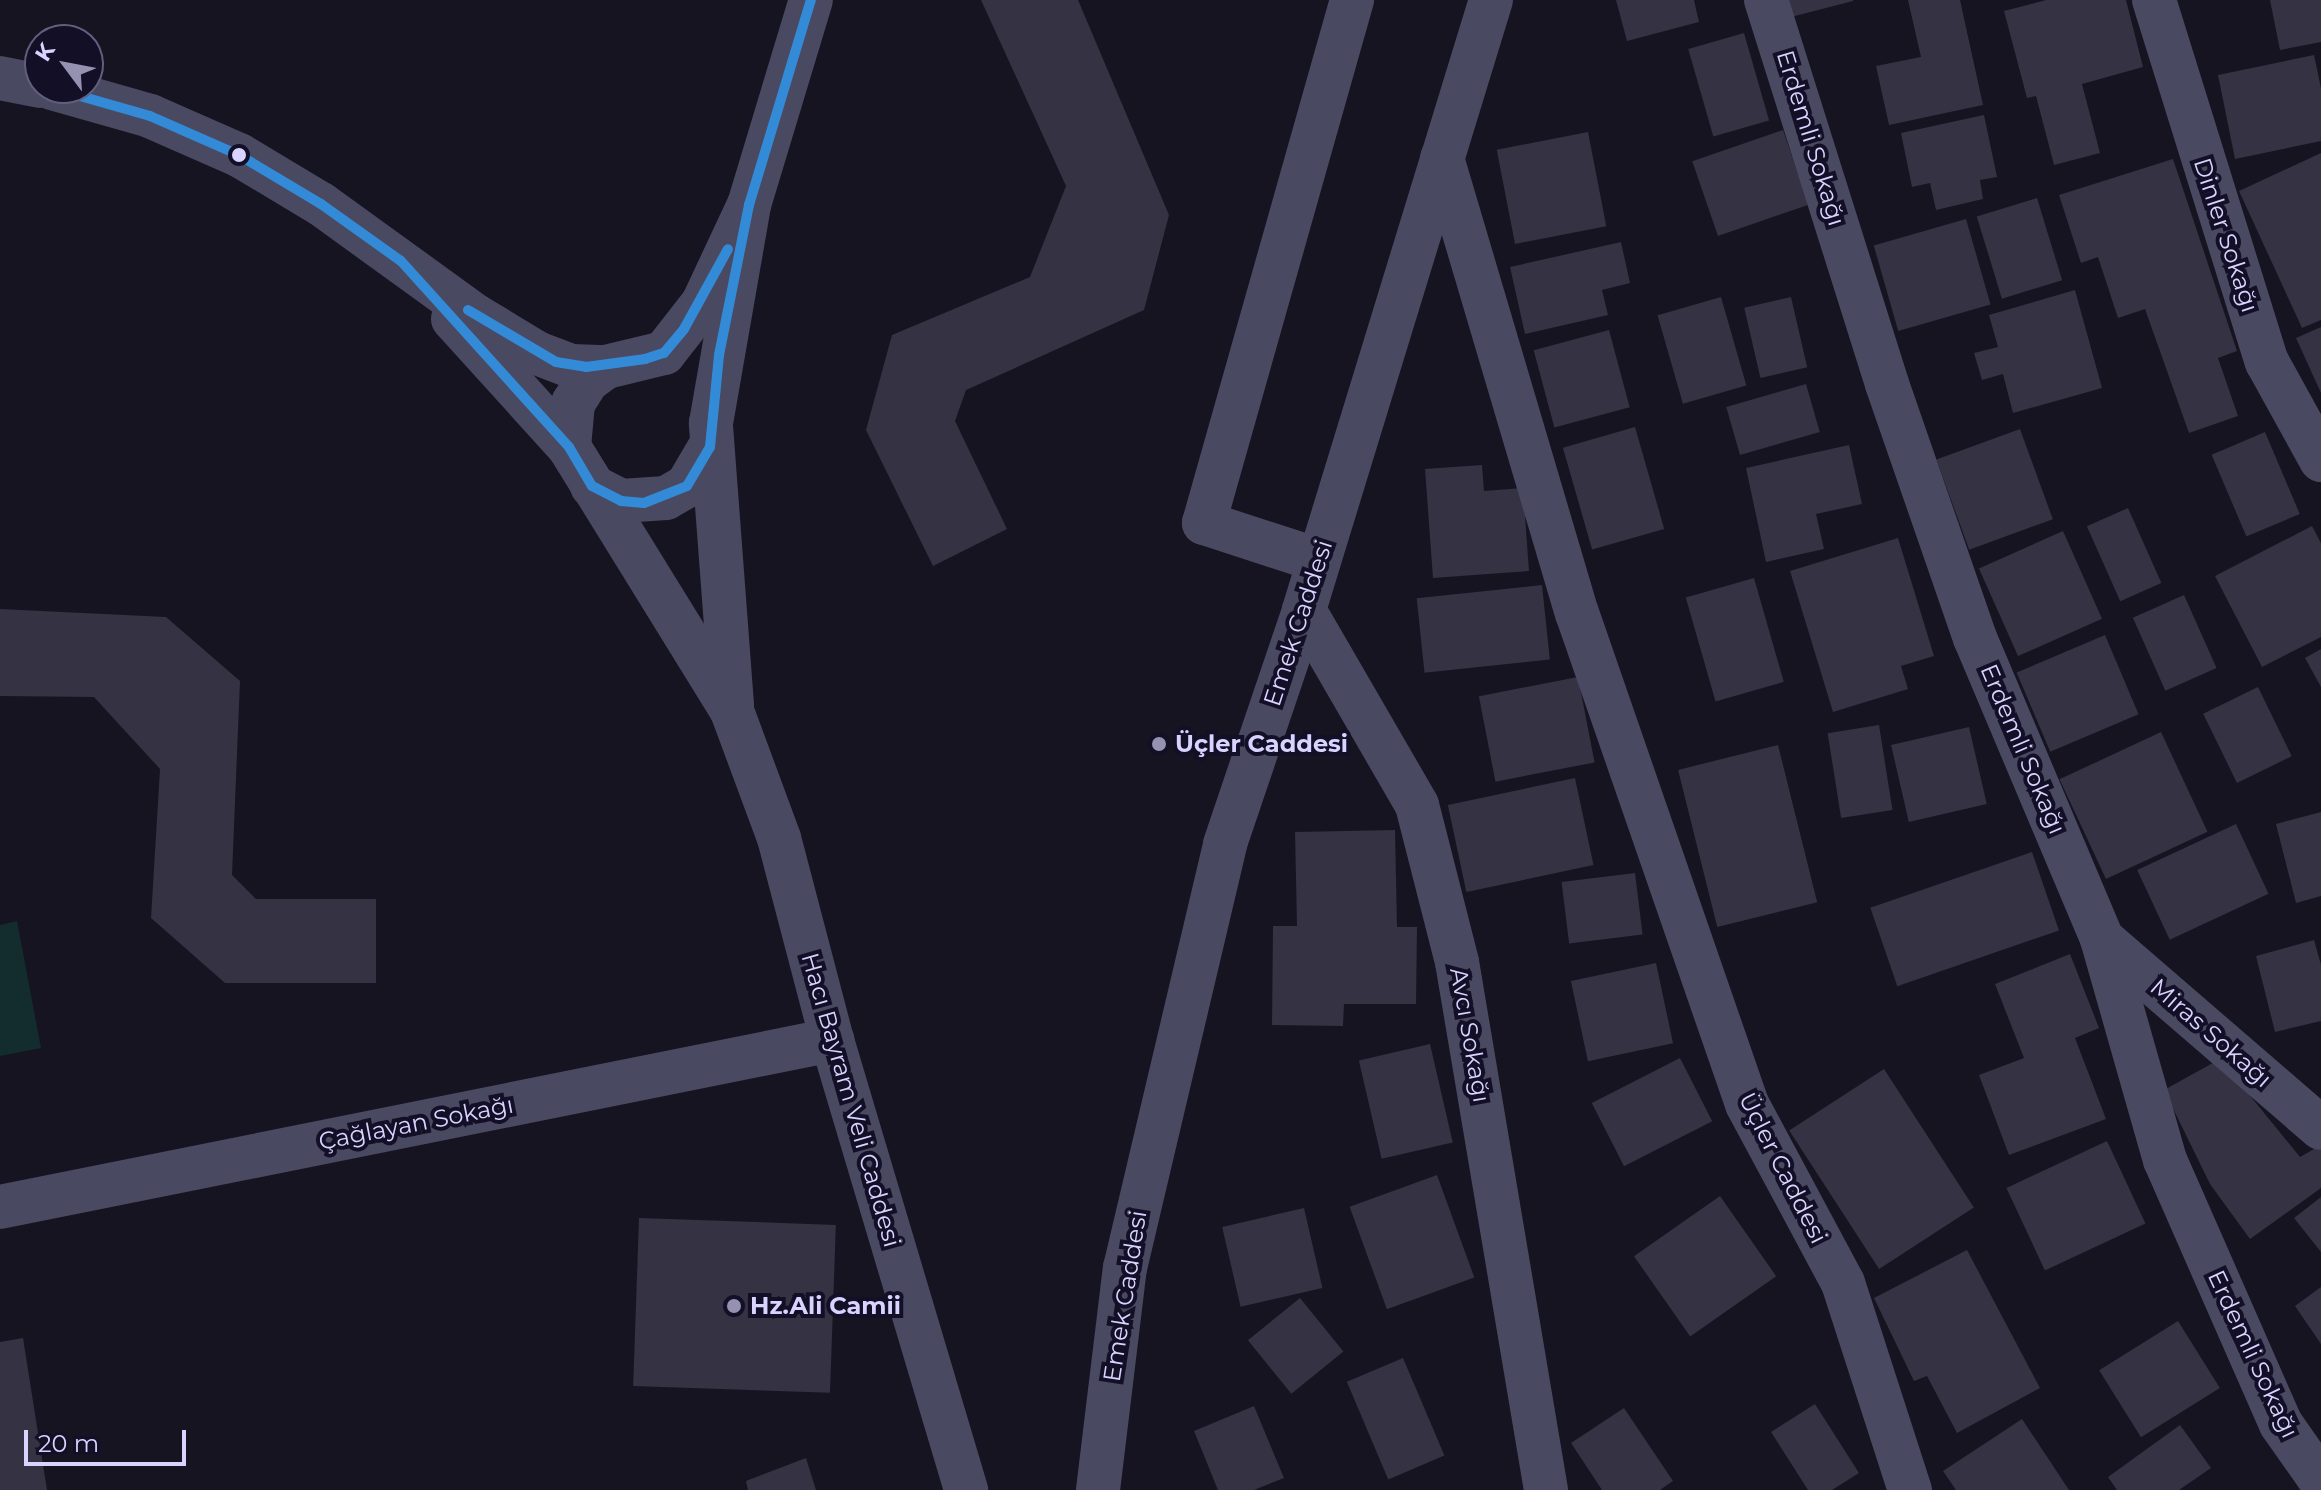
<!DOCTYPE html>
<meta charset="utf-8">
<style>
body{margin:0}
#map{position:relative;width:2321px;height:1490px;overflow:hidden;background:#161421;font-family:Montserrat,sans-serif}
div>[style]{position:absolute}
.green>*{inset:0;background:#132c2d}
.building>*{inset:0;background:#343243;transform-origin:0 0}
.minor>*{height:44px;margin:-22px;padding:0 22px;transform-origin:22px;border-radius:22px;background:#4a4962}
.bus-1>*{height:10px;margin:-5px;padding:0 5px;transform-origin:5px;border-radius:5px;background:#338bd7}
.dots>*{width:22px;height:22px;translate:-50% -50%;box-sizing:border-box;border:4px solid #130f26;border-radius:50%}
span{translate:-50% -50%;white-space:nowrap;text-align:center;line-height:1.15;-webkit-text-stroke:8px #130f26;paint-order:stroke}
.street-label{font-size:24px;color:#d9d4ff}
.poi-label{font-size:24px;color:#d9d4ff;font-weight:700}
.left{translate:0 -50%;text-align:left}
.north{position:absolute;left:24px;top:24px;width:80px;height:80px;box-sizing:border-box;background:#130f26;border:2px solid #625e7d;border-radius:50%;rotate:302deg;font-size:22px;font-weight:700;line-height:32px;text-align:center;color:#d9d4ff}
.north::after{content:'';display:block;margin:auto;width:28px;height:36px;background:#9591b1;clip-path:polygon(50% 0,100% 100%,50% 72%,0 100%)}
.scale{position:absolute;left:24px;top:1430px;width:162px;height:36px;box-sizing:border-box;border:4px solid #d9d4ff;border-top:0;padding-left:10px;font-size:24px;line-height:28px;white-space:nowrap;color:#d9d4ff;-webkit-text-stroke:6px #130f26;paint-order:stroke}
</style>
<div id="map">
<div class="green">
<i style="clip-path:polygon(17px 921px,41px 1048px,0 1056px,0 925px)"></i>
</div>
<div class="building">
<i style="clip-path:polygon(981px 0,1078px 0,1169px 215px,1144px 310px,966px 390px,955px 421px,1007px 529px,933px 566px,866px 430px,892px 335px,1030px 277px,1066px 186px)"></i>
<i style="clip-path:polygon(1616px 0,1694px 0,1699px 22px,1627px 41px)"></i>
<i style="clip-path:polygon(1787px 0,1853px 0,1853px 1px,1791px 17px)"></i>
<i style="clip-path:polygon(1908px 0,1960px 0,1983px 105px,1889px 125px,1876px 66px,1921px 57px)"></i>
<i style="clip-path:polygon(2046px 0,2126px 0,2143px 67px,2082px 84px,2100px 153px,2054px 165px,2036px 96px,2027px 98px,2004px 11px)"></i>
<i style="clip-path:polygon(2270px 0,2321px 0,2321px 42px,2280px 50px)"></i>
<i style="left:1744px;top:33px;width:91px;height:58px;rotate:74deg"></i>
<i style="clip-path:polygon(2314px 55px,2321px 88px,2321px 141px,2235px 159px,2218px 75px)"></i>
<i style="clip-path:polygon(1984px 115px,1997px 177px,1980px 180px,1983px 199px,1936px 210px,1930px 183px,1912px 187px,1901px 133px)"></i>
<i style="left:1783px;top:130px;width:79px;height:96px;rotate:71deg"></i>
<i style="left:1588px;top:132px;width:96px;height:93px;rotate:79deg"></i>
<i style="clip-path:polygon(2321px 153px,2321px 320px,2302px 328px,2239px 191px)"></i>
<i style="clip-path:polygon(2173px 159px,2237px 351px,2218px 358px,2238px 416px,2189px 433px,2145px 309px,2118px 318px,2098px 257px,2081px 263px,2059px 195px)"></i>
<i style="left:2037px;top:198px;width:86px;height:63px;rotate:73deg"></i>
<i style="left:1966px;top:219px;width:89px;height:96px;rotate:74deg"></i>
<i style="clip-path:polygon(1621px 242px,1630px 283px,1602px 290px,1608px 315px,1525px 334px,1510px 267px)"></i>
<i style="clip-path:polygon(2075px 290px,2102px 388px,2013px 413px,2003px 374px,1982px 380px,1974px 353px,1998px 347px,1989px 315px)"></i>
<i style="left:1721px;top:297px;width:92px;height:66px;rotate:74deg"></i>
<i style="left:1791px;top:297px;width:72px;height:48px;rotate:77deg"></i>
<i style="clip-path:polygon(2321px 327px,2321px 393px,2296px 338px)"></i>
<i style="left:1609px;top:330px;width:80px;height:78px;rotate:75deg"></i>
<i style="left:1806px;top:384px;width:50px;height:83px;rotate:74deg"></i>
<i style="left:1635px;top:427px;width:106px;height:75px;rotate:74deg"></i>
<i style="left:2020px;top:429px;width:96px;height:89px;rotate:70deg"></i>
<i style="left:2265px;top:432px;width:89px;height:58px;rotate:67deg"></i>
<i style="clip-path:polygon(1849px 445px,1862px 504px,1816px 514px,1824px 549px,1766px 562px,1746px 468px)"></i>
<i style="clip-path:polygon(1482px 465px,1484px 491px,1523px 488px,1529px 571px,1433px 578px,1425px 469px)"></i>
<i style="left:2128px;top:508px;width:82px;height:45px;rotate:66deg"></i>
<i style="clip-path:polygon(2312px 526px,2321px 543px,2321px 637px,2262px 667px,2215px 576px)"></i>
<i style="left:2063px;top:531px;width:96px;height:92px;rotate:66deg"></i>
<i style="clip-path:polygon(1898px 538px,1934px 656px,1901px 666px,1908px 689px,1833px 712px,1790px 571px)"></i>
<i style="left:1754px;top:578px;width:108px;height:71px;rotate:74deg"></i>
<i style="left:1542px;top:585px;width:75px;height:126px;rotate:84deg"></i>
<i style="left:2184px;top:595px;width:80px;height:56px;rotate:66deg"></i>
<i style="clip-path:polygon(0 609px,166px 617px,240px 681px,232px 875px,256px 899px,376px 899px,376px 983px,225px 983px,151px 918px,160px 769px,94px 697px,0 696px)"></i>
<i style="left:2105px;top:635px;width:86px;height:96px;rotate:67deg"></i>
<i style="clip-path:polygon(2321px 649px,2321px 687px,2305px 658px)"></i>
<i style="left:1578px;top:677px;width:87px;height:101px;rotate:79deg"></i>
<i style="left:2258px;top:687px;width:77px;height:61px;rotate:64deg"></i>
<i style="left:1879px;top:725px;width:86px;height:52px;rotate:81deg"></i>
<i style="left:1969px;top:727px;width:79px;height:80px;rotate:77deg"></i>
<i style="left:2161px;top:732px;width:110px;height:112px;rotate:65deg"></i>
<i style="left:1778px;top:745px;width:162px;height:103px;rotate:76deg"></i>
<i style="left:1575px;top:778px;width:89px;height:130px;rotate:78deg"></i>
<i style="clip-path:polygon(2321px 812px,2321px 896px,2296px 903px,2276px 824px)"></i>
<i style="left:2236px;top:824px;width:77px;height:109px;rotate:65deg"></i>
<i style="clip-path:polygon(1395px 830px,1397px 927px,1417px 927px,1416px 1004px,1344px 1004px,1343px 1026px,1272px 1025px,1273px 926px,1297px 926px,1295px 832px)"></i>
<i style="left:2032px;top:852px;width:83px;height:171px;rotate:71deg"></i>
<i style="left:1635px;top:873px;width:62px;height:74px;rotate:83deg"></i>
<i style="clip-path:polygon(2314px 940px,2321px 965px,2321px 1021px,2275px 1032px,2256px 956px)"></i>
<i style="clip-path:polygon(2070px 954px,2099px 1028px,2075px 1038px,2106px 1119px,2009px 1155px,1979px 1075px,2024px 1058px,1995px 984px)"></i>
<i style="left:1656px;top:963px;width:82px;height:87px;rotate:78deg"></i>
<i style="left:1430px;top:1044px;width:101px;height:73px;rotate:77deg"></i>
<i style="left:1680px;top:1058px;width:71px;height:99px;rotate:63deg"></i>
<i style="clip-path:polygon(2220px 1059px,2300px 1157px,2321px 1145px,2321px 1188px,2250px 1239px,2210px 1184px,2164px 1090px)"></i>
<i style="left:1884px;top:1069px;width:165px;height:113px;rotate:57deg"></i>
<i style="left:2107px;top:1141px;width:91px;height:111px;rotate:65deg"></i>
<i style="left:1437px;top:1175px;width:109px;height:93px;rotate:70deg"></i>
<i style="left:1720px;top:1196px;width:98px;height:105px;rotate:55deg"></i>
<i style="clip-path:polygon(2321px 1197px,2321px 1252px,2294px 1218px)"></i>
<i style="left:1304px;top:1208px;width:82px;height:84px;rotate:77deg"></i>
<i style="left:639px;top:1218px;width:197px;height:168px;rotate:2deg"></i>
<i style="clip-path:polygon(1967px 1250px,2040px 1388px,1957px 1433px,1927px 1376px,1914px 1381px,1874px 1298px)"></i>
<i style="clip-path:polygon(2321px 1287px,2321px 1344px,2295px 1306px)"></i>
<i style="left:1300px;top:1298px;width:69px;height:67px;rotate:51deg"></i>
<i style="left:2178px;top:1321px;width:79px;height:93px;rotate:58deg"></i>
<i style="clip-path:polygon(23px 1338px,47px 1490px,0 1490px,0 1342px)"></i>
<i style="left:1403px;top:1358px;width:106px;height:61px;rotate:67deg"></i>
<i style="clip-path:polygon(1815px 1404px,1859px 1473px,1832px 1490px,1808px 1490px,1771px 1432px)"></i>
<i style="clip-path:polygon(1254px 1406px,1284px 1478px,1254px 1490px,1218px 1490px,1194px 1431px)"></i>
<i style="clip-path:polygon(1624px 1408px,1673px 1481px,1660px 1490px,1602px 1490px,1571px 1443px)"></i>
<i style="clip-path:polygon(2022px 1419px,2069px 1490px,1956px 1490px,1943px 1471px)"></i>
<i style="clip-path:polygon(2180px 1425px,2211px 1468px,2179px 1490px,2117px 1490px,2108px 1477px)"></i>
<i style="clip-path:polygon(806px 1458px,816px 1490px,748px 1490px,746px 1481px)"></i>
</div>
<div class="minor">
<i style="left:1766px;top:0;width:403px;rotate:72.5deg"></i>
<i style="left:1887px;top:384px;width:269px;rotate:70.9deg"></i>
<i style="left:1975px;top:638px;width:327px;rotate:67.1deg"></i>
<i style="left:2102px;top:939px;width:230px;rotate:74.1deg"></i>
<i style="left:2165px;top:1160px;width:288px;rotate:66.3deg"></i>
<i style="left:2281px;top:1424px;width:70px;rotate:54.9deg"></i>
<i style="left:2154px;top:0;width:379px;rotate:72.7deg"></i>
<i style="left:2267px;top:362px;width:112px;rotate:61.1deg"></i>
<i style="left:0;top:78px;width:41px;rotate:11.3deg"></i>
<i style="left:52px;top:88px;width:102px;rotate:15.9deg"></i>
<i style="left:150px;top:116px;width:97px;rotate:23.7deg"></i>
<i style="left:239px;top:155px;width:96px;rotate:30.9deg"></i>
<i style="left:321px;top:204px;width:191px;rotate:35.9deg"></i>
<i style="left:476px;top:316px;width:71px;rotate:31.2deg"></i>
<i style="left:537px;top:353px;width:36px;rotate:21deg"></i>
<i style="left:571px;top:366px;width:35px;rotate:2deg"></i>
<i style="left:606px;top:367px;width:60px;rotate:-13.6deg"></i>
<i style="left:664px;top:353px;width:63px;rotate:-52deg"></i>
<i style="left:703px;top:303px;width:108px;rotate:-64.9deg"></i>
<i style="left:1442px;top:158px;width:475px;rotate:73.5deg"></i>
<i style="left:1577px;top:613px;width:520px;rotate:70.9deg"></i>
<i style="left:1747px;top:1104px;width:203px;rotate:61.8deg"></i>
<i style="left:1843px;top:1283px;width:218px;rotate:72.1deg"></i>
<i style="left:453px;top:319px;width:173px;rotate:47.8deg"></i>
<i style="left:606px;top:367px;width:24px;rotate:144deg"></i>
<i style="left:587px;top:381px;width:26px;rotate:122deg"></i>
<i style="left:573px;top:403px;width:44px;rotate:95.2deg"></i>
<i style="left:569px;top:447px;width:310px;rotate:58.3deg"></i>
<i style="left:732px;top:711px;width:135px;rotate:69.7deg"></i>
<i style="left:779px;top:838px;width:209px;rotate:75.3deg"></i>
<i style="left:832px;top:1040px;width:470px;rotate:73.4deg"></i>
<i style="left:592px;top:486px;width:33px;rotate:27deg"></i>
<i style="left:621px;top:501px;width:45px;rotate:-3.8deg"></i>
<i style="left:666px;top:498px;width:24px;rotate:-30deg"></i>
<i style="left:687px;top:486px;width:45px;rotate:-59.5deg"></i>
<i style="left:1318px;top:560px;width:120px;rotate:-162deg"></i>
<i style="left:1204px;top:523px;width:544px;rotate:-74.2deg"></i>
<i style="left:1304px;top:610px;width:225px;rotate:59.9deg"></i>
<i style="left:1417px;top:805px;width:162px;rotate:75.7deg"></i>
<i style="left:1457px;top:962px;width:535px;rotate:80.43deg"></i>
<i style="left:732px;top:705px;width:283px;rotate:-94.3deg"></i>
<i style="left:711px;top:423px;width:221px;rotate:-80.1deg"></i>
<i style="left:749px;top:205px;width:214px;rotate:-73.2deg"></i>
<i style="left:2102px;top:939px;width:289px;rotate:40.8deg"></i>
<i style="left:0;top:1207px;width:849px;rotate:-11.35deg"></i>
<i style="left:1098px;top:1490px;width:224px;rotate:-83.1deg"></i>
<i style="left:1125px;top:1268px;width:436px;rotate:-76.7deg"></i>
<i style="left:1225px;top:844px;width:247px;rotate:-71.3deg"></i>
<i style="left:1304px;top:610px;width:638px;rotate:-72.96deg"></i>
</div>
<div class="bus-1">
<i style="left:52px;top:88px;width:102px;rotate:15.9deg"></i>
<i style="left:150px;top:116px;width:97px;rotate:23.7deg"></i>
<i style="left:239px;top:155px;width:96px;rotate:30.9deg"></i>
<i style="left:321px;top:204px;width:98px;rotate:35.5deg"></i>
<i style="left:401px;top:261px;width:251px;rotate:47.9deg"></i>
<i style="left:569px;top:447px;width:45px;rotate:59.5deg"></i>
<i style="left:592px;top:486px;width:33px;rotate:27deg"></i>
<i style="left:621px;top:501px;width:23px;rotate:5deg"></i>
<i style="left:644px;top:503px;width:46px;rotate:-21.6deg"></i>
<i style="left:687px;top:486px;width:45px;rotate:-59.5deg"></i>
<i style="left:710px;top:447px;width:92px;rotate:-84.4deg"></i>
<i style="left:719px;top:355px;width:153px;rotate:-78.7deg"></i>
<i style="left:749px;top:205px;width:214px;rotate:-73.2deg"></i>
<i style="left:468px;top:310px;width:102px;rotate:30.6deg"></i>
<i style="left:556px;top:362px;width:30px;rotate:9deg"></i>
<i style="left:586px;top:367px;width:60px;rotate:-7.7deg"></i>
<i style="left:645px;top:359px;width:20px;rotate:-18deg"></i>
<i style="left:664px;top:353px;width:31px;rotate:-50deg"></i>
<i style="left:684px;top:329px;width:91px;rotate:-61.2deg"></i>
</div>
<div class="dots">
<i style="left:239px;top:155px;background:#d9d4ff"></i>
<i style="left:1159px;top:744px;background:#9591b1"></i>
<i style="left:734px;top:1306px;background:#9591b1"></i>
</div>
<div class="street-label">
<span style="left:1811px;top:138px;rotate:73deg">Erdemli Sokağı</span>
<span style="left:2226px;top:235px;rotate:72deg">Dinler Sokağı</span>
<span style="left:1298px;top:623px;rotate:-72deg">Emek Caddesi</span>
<span style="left:2023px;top:749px;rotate:67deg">Erdemli Sokağı</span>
<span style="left:2211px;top:1033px;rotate:41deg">Miras Sokağı</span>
<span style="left:1470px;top:1035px;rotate:80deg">Avcı Sokağı</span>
<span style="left:851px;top:1100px;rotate:74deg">Hacı Bayram Veli Caddesi</span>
<span style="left:416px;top:1123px;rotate:-11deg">Çağlayan Sokağı</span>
<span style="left:1783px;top:1168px;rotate:63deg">Üçler Caddesi</span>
<span style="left:1125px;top:1296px;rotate:-81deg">Emek Caddesi</span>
<span style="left:2253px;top:1354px;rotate:65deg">Erdemli Sokağı</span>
</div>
<div class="poi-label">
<span class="left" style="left:1175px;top:744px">Üçler Caddesi</span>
<span class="left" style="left:750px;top:1306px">Hz.Ali Camii</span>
</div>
<div class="north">K</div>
<div class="scale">20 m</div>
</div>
